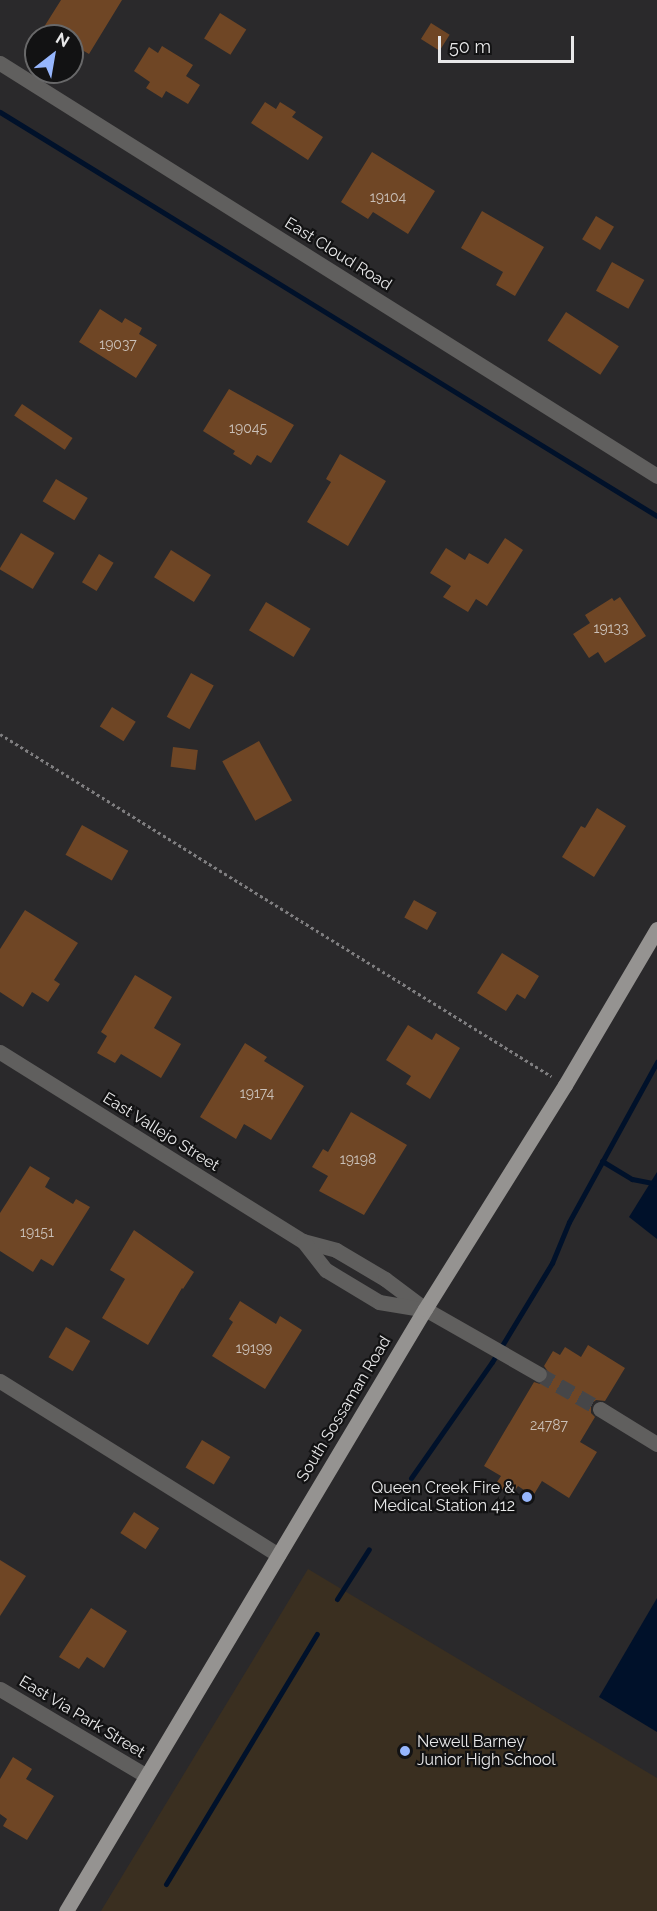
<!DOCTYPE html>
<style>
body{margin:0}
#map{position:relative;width:657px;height:1911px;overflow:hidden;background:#2a292b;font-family:Raleway,sans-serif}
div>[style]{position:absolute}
.education>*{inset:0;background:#3a2f20}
.water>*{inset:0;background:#00112a}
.stream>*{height:5px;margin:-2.5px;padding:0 2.5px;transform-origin:2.5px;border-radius:2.5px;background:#00112a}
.building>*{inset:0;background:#6f4625;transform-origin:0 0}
.minor-tunnel>*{height:15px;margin-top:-7.5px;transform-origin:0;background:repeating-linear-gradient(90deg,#464648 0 15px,transparent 0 23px)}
.path>*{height:3px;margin-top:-1.5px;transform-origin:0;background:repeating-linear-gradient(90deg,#7f7e80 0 3px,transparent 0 6px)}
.minor>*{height:15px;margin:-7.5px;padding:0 7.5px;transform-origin:7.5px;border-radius:7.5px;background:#605f5e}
.major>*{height:15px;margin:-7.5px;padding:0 7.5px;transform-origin:7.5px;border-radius:7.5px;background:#959391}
.dots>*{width:16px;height:16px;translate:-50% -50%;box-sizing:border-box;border:3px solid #121213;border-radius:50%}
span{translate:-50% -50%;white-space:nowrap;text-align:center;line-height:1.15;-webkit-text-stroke:4.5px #121213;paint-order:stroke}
.number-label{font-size:14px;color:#cac0b8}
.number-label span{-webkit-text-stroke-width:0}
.street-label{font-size:16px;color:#e8e8e9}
.poi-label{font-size:16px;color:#e8e8e9}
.right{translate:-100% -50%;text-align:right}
.left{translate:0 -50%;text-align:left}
.north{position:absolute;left:24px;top:24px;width:60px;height:60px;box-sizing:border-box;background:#121213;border:2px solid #686869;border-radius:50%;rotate:31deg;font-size:16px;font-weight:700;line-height:24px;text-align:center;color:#e8e8e9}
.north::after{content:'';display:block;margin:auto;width:21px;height:27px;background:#96b6fd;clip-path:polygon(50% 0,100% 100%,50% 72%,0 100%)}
.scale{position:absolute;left:438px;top:36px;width:136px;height:27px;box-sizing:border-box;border:3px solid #e8e8e9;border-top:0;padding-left:8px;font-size:18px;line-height:21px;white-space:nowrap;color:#e8e8e9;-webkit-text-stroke:4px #121213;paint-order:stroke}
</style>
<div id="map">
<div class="education">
<i style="clip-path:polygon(308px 1569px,657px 1778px,657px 1911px,101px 1911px)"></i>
</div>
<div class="water">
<i style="clip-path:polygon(657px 1172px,657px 1239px,629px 1217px)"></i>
<i style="clip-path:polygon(657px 1598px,657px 1732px,599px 1697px)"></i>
</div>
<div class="stream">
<i style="left:0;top:112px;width:771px;rotate:31.59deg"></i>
<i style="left:602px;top:1161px;width:35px;rotate:31deg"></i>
<i style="left:632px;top:1179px;width:25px;rotate:11deg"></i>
<i style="left:411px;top:1478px;width:141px;rotate:-55.1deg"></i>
<i style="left:492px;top:1362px;width:116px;rotate:-58.8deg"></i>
<i style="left:552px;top:1263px;width:44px;rotate:-67.5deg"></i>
<i style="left:569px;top:1222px;width:183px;rotate:-61.2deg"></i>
<i style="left:337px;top:1599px;width:59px;rotate:-57.4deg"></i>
<i style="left:166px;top:1884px;width:292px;rotate:-58.9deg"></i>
</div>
<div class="building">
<i style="clip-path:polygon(61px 0,122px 0,89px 54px,72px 44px,72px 36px,59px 36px,44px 27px)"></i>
<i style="left:220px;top:13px;width:31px;height:30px;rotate:32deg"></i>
<i style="left:431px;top:23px;width:22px;height:19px;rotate:32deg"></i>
<i style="clip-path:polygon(162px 46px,193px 65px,186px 76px,200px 85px,188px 104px,166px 91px,162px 98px,146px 88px,150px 82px,134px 71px,149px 47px,158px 53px)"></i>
<i style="clip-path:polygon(265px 102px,276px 109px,280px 102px,296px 112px,292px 117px,323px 137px,308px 160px,251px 123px)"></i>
<i style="clip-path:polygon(372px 152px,435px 191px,408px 234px,373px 212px,368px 219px,341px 202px)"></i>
<i style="clip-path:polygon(482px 211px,544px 247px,515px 296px,496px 285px,503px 272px,461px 248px)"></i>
<i style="left:596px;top:216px;width:21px;height:27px;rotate:31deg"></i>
<i style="left:612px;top:262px;width:37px;height:33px;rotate:29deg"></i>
<i style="clip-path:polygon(100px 309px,122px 323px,125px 318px,142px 328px,139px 334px,157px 345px,136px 378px,79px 342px)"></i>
<i style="left:566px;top:312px;width:63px;height:34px;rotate:33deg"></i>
<i style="clip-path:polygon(229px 389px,294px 425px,271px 463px,257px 455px,251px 465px,233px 454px,235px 451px,203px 431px)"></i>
<i style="left:22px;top:404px;width:61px;height:14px;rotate:34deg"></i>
<i style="clip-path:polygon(340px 454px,386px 481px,348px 546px,307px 522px,331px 482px,326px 479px)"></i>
<i style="left:56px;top:479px;width:37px;height:26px;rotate:31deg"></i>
<i style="left:21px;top:533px;width:39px;height:42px;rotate:31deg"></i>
<i style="clip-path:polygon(505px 538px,523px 550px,487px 606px,476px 599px,468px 612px,443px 597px,451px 586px,430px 573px,446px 548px,465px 560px,469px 553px,488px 564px)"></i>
<i style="left:171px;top:550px;width:47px;height:32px;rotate:32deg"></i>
<i style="left:99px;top:554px;width:17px;height:33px;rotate:31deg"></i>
<i style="clip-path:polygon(620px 597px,646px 636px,605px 663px,598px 652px,589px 658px,573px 634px,590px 623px,585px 615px,612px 598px,614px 601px)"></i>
<i style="left:266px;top:602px;width:52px;height:33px;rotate:31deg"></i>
<i style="left:191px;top:673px;width:26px;height:50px;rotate:29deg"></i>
<i style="left:112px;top:707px;width:28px;height:23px;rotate:32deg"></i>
<i style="left:259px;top:741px;width:68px;height:42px;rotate:61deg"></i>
<i style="left:173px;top:747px;width:25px;height:20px;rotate:7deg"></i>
<i style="clip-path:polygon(597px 808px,626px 826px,594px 877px,562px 857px,581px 826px,585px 828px)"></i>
<i style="left:82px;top:825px;width:53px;height:34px;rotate:29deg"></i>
<i style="left:414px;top:900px;width:26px;height:20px;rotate:29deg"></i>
<i style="clip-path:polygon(25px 910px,78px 943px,54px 980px,60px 984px,48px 1002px,32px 992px,23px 1007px,0 992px,0 949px)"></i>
<i style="clip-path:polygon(502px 953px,539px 976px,525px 999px,517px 994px,506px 1011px,477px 993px)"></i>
<i style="clip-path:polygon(135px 975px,172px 997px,154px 1028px,181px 1044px,161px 1078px,121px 1054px,115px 1063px,97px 1053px,107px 1036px,101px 1032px)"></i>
<i style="clip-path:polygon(408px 1025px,432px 1040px,436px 1033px,460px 1048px,430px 1099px,406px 1084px,411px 1076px,386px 1060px)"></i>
<i style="clip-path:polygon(245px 1043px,267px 1057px,264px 1061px,304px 1086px,271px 1140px,244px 1124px,236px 1139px,200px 1117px)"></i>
<i style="clip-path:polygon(351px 1112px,407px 1145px,364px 1215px,319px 1191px,328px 1176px,312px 1167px,323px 1149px,328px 1152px)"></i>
<i style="clip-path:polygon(30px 1166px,50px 1178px,45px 1187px,73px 1204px,76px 1199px,90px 1207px,53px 1266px,41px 1259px,33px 1272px,0 1251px,0 1213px)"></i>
<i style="clip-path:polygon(134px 1230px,194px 1272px,183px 1289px,182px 1288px,148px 1345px,102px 1318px,125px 1279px,110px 1270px)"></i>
<i style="clip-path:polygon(240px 1301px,276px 1324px,280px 1316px,302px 1330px,265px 1389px,212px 1356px,233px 1322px,229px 1319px)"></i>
<i style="left:66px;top:1327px;width:28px;height:35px;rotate:30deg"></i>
<i style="clip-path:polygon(588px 1345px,625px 1368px,605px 1401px,596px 1400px,591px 1404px,591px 1413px,595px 1417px,580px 1442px,597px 1452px,569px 1498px,542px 1481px,533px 1496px,518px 1486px,512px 1495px,495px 1485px,501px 1476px,484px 1466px,534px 1382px,540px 1384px,547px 1379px,549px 1373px,544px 1366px,553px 1351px,560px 1355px,565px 1347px,581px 1357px)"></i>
<i style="left:202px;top:1440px;width:33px;height:32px;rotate:31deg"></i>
<i style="left:134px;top:1512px;width:30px;height:25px;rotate:33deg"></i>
<i style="clip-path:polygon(0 1560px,26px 1576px,0 1616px)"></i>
<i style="clip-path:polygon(91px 1608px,127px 1631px,104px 1668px,87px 1657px,79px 1669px,59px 1657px)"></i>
<i style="clip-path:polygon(13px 1757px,32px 1769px,26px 1779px,54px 1796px,27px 1840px,3px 1826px,7px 1819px,0 1814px,0 1779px)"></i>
</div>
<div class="minor-tunnel">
<i style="left:539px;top:1374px;width:70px;rotate:29.8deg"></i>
</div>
<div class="path">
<i style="left:0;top:734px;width:649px;rotate:31.83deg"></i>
</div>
<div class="minor">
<i style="left:0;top:63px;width:776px;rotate:32.15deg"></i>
<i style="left:0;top:1052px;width:357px;rotate:32deg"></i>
<i style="left:303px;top:1241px;width:34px;rotate:15deg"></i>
<i style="left:336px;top:1250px;width:57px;rotate:30.6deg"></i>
<i style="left:385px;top:1279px;width:50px;rotate:36.9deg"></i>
<i style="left:425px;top:1309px;width:131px;rotate:29.7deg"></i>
<i style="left:303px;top:1241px;width:37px;rotate:52deg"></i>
<i style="left:326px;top:1270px;width:62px;rotate:31.1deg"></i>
<i style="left:379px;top:1302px;width:43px;rotate:9.5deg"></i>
<i style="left:0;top:1381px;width:328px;rotate:32deg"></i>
<i style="left:600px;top:1409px;width:67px;rotate:31.6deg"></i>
<i style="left:0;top:1689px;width:169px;rotate:30.7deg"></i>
</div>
<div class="major">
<i style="left:66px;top:1911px;width:701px;rotate:-59.19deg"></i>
<i style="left:425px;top:1309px;width:264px;rotate:-58deg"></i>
<i style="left:565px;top:1085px;width:181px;rotate:-59.5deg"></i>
</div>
<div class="dots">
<i style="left:527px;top:1497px;background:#96b6fd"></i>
<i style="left:405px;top:1751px;background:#96b6fd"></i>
</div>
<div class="number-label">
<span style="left:388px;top:197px">19104</span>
<span style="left:118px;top:344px">19037</span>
<span style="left:248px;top:428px">19045</span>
<span style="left:611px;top:628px">19133</span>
<span style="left:257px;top:1093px">19174</span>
<span style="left:358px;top:1159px">19198</span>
<span style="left:37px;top:1232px">19151</span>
<span style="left:254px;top:1348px">19199</span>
<span style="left:549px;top:1425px">24787</span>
</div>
<div class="street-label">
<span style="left:338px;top:254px;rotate:32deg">East Cloud Road</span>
<span style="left:161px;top:1132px;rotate:32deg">East Vallejo Street</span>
<span style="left:344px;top:1409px;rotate:-59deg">South Sossaman Road</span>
<span style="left:82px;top:1717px;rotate:31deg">East Via Park Street</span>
</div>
<div class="poi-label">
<span class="right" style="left:515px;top:1497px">Queen Creek Fire &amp;<br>Medical Station 412</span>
<span class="left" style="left:417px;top:1751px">Newell Barney<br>Junior High School</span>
</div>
<div class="north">N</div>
<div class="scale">50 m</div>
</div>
